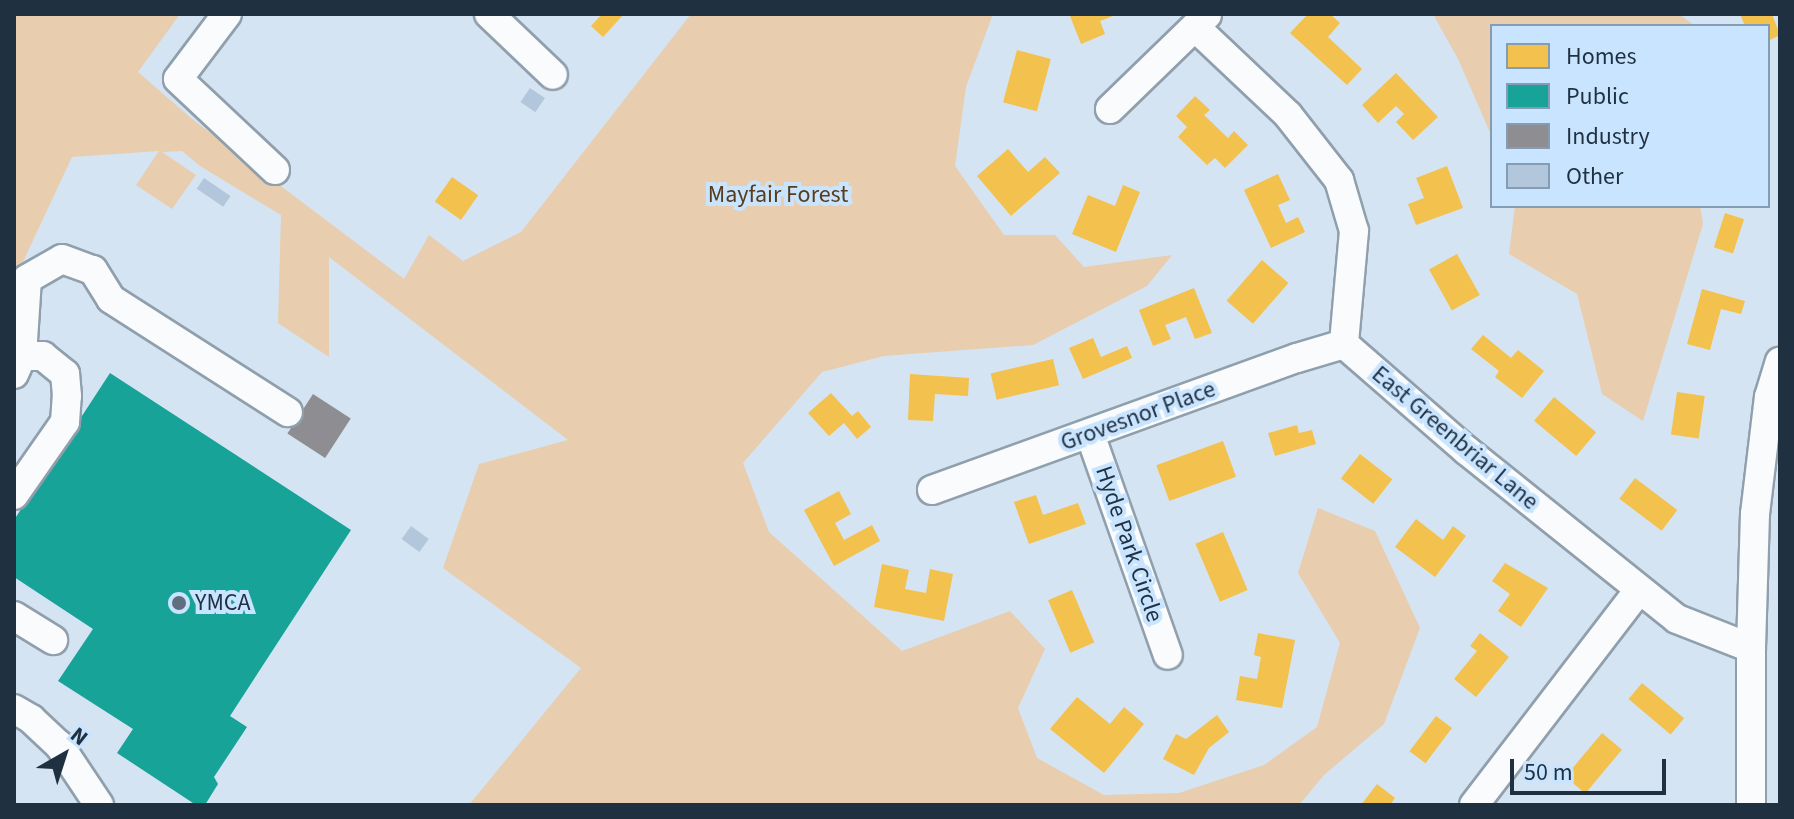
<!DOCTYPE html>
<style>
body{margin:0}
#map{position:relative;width:1794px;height:819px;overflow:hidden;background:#d5e4f2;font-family:"Source Sans 3",sans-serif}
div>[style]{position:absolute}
.green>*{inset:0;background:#e8cdae}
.homes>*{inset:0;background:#f2c14e;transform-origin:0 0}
.public>*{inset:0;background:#17a398}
.industry>*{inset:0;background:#8d8d92;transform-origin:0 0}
.building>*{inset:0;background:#b2c7db;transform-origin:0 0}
.roads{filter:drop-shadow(2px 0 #909fac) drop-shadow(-2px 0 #909fac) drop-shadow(0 2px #909fac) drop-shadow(0 -2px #909fac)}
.minor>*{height:28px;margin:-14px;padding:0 14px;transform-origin:14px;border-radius:14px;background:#f9fbfd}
.dots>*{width:22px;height:22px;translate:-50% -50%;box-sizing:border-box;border:4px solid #c9e4fe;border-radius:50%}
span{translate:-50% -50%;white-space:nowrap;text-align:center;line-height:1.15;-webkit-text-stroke:8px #c9e4fe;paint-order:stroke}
.park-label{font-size:24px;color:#593c1a}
.street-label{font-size:24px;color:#1f3041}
.poi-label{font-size:24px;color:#1f3041}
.left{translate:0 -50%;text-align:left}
.frame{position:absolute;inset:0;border:16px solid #1f3041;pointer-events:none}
.legend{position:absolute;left:1490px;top:24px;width:280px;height:184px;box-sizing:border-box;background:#c9e4fe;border:2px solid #859cb2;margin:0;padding:10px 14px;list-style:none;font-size:24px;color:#1f3041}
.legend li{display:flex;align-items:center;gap:16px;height:40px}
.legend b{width:40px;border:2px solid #859cb2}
.north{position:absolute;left:24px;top:715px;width:80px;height:80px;-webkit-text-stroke:6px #c9e4fe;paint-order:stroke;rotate:39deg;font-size:22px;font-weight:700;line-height:32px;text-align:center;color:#1f3041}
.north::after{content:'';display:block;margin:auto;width:28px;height:36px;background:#1f3041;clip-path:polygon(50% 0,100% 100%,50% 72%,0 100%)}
.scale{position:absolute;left:1510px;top:759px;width:156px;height:36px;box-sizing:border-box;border:4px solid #1f3041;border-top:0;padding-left:10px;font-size:24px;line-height:28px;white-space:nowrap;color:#1f3041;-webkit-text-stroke:6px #c9e4fe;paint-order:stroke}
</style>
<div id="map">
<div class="green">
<i style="clip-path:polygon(14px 14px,180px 14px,138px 72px,192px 119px,404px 279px,429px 235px,463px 261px,521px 232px,691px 14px,993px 14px,966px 87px,955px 166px,1004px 235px,1055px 235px,1084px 267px,1172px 255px,1147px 286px,1033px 345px,884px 356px,822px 372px,743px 463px,769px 532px,902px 651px,1010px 611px,1045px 649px,1018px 708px,1037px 758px,1104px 795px,1179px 793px,1264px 765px,1317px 727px,1340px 643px,1298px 573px,1318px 508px,1375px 531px,1420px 628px,1384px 724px,1324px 775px,1299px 805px,469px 805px,581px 668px,443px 568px,479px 464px,568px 440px,329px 257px,329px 357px,278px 323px,281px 215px,200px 166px,182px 151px,162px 152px,196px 175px,172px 209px,136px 185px,159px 151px,72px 157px,14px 281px)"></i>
<i style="clip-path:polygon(1433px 14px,1679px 14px,1695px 26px,1492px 26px,1492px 137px,1458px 59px)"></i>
<i style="clip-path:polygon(1515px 206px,1700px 206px,1703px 224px,1643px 421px,1602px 394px,1577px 294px,1509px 254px)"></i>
</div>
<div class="homes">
<i style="clip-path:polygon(602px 14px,624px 14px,603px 37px,591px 26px)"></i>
<i style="clip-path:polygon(1074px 14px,1118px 14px,1100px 21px,1105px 34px,1081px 44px,1070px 16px)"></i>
<i style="clip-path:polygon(1308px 14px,1330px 14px,1340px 23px,1328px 37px,1362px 69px,1347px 85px,1290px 33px)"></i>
<i style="clip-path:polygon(1740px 14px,1772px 14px,1780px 35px,1768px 41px,1768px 26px,1745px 26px)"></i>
<i style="left:1017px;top:50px;width:35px;height:54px;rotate:15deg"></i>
<i style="clip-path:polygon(1396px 73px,1438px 117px,1413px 140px,1396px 122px,1404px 114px,1396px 106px,1378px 123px,1362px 105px)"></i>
<i style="clip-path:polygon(1195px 96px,1210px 110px,1204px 115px,1228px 138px,1234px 131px,1248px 145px,1225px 168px,1215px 158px,1207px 165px,1178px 137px,1187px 127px,1176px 116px)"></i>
<i style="clip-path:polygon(1008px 149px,1028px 172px,1045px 157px,1060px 173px,1011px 216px,977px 176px)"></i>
<i style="clip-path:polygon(1447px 166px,1463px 208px,1416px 225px,1408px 204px,1424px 198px,1416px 178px)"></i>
<i style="clip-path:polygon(1278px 174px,1290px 200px,1278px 205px,1286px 223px,1298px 217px,1305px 232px,1271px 248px,1244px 190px)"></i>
<i style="left:452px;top:177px;width:32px;height:30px;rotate:35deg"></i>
<i style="clip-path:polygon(1123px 185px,1140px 192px,1116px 252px,1072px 234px,1088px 195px,1115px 206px)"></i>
<i style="left:1725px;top:213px;width:20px;height:36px;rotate:18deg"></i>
<i style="left:1457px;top:254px;width:47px;height:32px;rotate:61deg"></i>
<i style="left:1262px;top:260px;width:35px;height:54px;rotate:41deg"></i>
<i style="clip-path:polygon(1194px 288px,1212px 333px,1195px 339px,1186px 317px,1165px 325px,1171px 339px,1153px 346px,1139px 310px)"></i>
<i style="clip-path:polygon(1702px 289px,1745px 301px,1741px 314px,1721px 309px,1710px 350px,1687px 344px)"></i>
<i style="clip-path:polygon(1483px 335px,1511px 358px,1518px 350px,1544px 371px,1522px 398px,1495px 377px,1499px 371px,1471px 349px)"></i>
<i style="clip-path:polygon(1093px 338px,1101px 357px,1127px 346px,1132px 358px,1083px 379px,1069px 348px)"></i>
<i style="left:1053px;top:359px;width:27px;height:64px;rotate:77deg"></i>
<i style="clip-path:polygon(910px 374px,969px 378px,968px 396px,935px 394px,933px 421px,908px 420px)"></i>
<i style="left:1677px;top:392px;width:28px;height:43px;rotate:8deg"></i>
<i style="clip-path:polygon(831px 393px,852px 416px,858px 411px,871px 427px,857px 439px,844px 423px,829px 436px,808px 413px)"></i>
<i style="left:1554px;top:397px;width:55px;height:31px;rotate:40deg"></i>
<i style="clip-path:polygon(1297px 425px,1299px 433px,1312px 430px,1316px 444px,1275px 456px,1268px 433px)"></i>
<i style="left:1223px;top:441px;width:38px;height:71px;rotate:70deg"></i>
<i style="left:1360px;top:454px;width:41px;height:31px;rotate:38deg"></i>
<i style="left:1635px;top:478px;width:53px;height:26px;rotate:37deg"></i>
<i style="clip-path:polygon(839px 491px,851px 514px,835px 523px,844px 540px,872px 525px,880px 541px,834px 566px,804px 510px)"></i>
<i style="clip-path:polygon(1036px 495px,1043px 515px,1078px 503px,1086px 524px,1029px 544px,1014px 502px)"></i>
<i style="clip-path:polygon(1416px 519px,1443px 540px,1453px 526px,1466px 536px,1435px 577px,1395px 547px)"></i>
<i style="left:1223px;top:532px;width:63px;height:30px;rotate:67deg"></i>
<i style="clip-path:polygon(1505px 563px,1548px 588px,1521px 627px,1498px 611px,1510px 594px,1492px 581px)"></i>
<i style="clip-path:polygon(882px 564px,909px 570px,905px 589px,926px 593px,930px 569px,953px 574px,944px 621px,874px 607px)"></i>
<i style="left:1072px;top:590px;width:57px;height:26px;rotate:67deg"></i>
<i style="clip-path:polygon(1258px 633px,1295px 640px,1282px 708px,1236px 700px,1240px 676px,1257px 679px,1261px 657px,1254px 655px)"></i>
<i style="clip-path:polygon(1480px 633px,1509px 657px,1476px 697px,1454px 679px,1477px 651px,1470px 646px)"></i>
<i style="left:1642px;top:683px;width:55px;height:21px;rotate:40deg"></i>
<i style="clip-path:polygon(1077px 697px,1110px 724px,1124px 707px,1144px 724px,1104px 773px,1050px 729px)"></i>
<i style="clip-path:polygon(1217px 715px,1229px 732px,1209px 748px,1194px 775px,1163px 759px,1176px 734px,1186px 739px)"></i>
<i style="left:1436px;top:716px;width:20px;height:44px;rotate:37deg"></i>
<i style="left:1602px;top:733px;width:26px;height:57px;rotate:40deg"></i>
<i style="clip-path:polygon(1377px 784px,1395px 798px,1390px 805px,1361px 805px)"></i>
</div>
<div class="public">
<i style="clip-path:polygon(110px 373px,351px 530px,230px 716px,247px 727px,214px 777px,218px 784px,205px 805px,196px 805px,117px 753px,133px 729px,58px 681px,93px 629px,14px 577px,14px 520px)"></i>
</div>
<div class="industry">
<i style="left:313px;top:394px;width:45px;height:47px;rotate:33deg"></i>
</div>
<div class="building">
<i style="left:530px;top:88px;width:18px;height:17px;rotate:34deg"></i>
<i style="left:204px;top:178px;width:32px;height:13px;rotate:34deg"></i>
<i style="left:411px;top:526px;width:22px;height:16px;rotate:36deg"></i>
</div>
<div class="roads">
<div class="minor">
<i style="left:227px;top:14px;width:81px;rotate:127deg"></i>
<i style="left:178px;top:79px;width:133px;rotate:43.2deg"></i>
<i style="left:489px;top:14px;width:88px;rotate:43.6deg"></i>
<i style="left:1195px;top:27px;width:128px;rotate:43.4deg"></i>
<i style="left:1288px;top:115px;width:83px;rotate:51.9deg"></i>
<i style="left:1339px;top:180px;width:53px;rotate:73.6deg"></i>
<i style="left:1354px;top:231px;width:113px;rotate:95.1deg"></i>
<i style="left:1110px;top:109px;width:135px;rotate:-44.1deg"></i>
<i style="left:1344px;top:344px;width:162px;rotate:41deg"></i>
<i style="left:1466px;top:450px;width:270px;rotate:38.7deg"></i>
<i style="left:1677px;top:619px;width:79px;rotate:21.4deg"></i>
<i style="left:1751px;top:648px;width:157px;rotate:90deg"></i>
<i style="left:14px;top:374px;width:20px;rotate:-66deg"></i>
<i style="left:22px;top:356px;width:77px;rotate:-86.3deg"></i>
<i style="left:27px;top:279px;width:40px;rotate:-29.7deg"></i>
<i style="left:62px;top:259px;width:33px;rotate:20deg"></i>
<i style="left:93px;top:270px;width:34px;rotate:58deg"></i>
<i style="left:111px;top:299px;width:210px;rotate:32.6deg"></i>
<i style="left:1090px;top:434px;width:234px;rotate:70.6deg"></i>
<i style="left:932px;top:490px;width:388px;rotate:-19.9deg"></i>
<i style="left:1297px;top:358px;width:49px;rotate:-16.6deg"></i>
<i style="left:14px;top:495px;width:89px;rotate:-55.1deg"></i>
<i style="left:65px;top:422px;width:26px;rotate:-86deg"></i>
<i style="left:67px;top:396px;width:22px;rotate:-95deg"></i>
<i style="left:65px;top:374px;width:28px;rotate:-141deg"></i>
<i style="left:43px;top:356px;width:21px;rotate:180deg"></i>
<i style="left:14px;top:616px;width:46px;rotate:31.6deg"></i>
<i style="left:1751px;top:648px;width:134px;rotate:-88.3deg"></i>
<i style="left:1755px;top:514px;width:118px;rotate:-83.2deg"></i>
<i style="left:1769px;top:397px;width:37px;rotate:-73deg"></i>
<i style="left:14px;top:709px;width:20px;rotate:30deg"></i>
<i style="left:31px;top:719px;width:38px;rotate:43deg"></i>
<i style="left:59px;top:745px;width:72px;rotate:56.3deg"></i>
<i style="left:1474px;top:805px;width:271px;rotate:-52.5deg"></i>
</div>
</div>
<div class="dots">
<i style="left:179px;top:603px;background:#5f6f7f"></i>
</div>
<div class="park-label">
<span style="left:778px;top:195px">Mayfair Forest</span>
</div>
<div class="street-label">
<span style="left:1138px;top:416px;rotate:-20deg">Grovesnor Place</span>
<span style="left:1455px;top:438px;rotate:40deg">East Greenbriar Lane</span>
<span style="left:1129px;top:544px;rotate:71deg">Hyde Park Circle</span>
</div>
<div class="poi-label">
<span class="left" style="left:195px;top:603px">YMCA</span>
</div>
<div class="frame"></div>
<ul class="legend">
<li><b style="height:22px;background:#f2c14e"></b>Homes</li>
<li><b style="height:22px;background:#17a398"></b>Public</li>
<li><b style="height:22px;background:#8d8d92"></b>Industry</li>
<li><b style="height:22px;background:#b2c7db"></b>Other</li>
</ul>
<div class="north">N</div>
<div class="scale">50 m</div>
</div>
